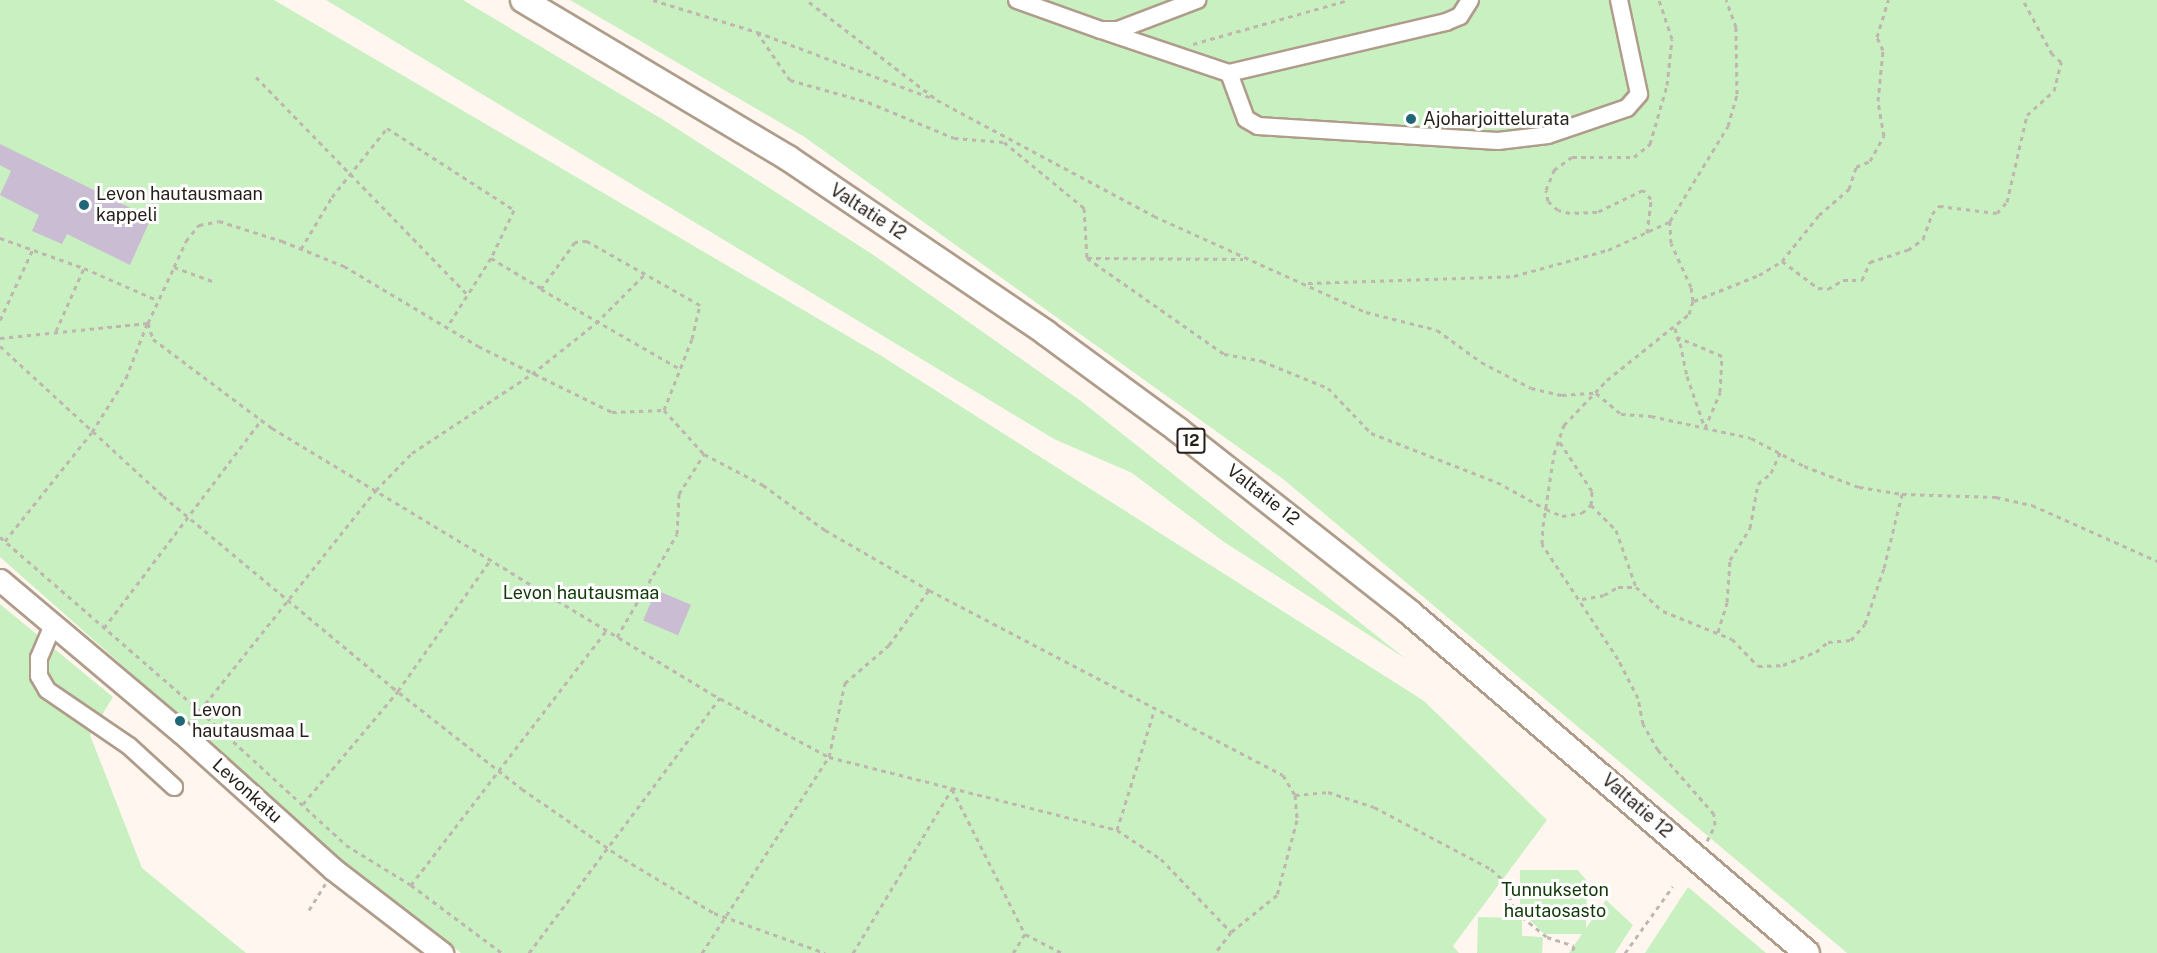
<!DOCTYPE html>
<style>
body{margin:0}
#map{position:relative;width:2157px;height:953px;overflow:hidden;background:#fff7ef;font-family:"Public Sans",sans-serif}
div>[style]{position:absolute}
.green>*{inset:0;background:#c9f0c1}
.building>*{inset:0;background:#cabdd3;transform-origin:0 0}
.path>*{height:3px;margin-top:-1.5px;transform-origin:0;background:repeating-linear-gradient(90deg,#beb6af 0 4.5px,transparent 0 9px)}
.roads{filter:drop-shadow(2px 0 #af9c8a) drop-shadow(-2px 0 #af9c8a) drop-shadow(0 2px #af9c8a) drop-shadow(0 -2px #af9c8a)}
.minor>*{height:16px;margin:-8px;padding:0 8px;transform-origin:8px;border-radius:8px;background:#fff}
.major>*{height:21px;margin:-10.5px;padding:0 10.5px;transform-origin:10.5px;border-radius:10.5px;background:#fff}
.highway>*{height:24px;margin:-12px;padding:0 12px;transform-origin:12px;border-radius:12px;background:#fff}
.dots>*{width:16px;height:16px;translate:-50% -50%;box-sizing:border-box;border:3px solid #fff;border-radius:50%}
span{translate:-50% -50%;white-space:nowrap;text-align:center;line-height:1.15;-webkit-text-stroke:6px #fff;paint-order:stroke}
.shield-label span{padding:2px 4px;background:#fff;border:2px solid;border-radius:4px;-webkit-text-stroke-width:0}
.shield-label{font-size:16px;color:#271f19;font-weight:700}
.poi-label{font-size:18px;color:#271f19}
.left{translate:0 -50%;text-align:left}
.street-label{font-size:18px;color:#271f19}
.park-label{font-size:18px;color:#113908}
</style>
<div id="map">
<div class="green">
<i style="clip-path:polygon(0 0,274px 0,880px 355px,1424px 701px,1547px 820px,1453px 946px,1459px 953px,461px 953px,335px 854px,0 557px)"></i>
<i style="clip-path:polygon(326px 0,463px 0,662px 119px,875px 256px,1081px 401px,1406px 659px,1224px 542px,1132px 473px,1054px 439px)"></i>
<i style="clip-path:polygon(570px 0,2157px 0,2157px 953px,1847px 953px,1283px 479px,803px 136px)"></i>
<i style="clip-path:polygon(0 604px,113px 697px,90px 735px,142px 868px,246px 953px,0 953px)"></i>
<i style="clip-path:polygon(1520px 870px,1578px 870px,1587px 881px,1586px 928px,1606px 900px,1633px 925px,1615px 953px,1569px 953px,1582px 934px,1544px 934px,1520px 910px)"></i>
<i style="clip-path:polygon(1688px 887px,1766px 953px,1645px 953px)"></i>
<i style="clip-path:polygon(1478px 917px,1522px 918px,1522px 936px,1543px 937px,1542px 953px,1477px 953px)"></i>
</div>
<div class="building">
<i style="clip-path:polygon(0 144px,151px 218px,130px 265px,67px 234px,62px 244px,32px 231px,39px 215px,0 195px,11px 171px,0 165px)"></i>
<i style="left:656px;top:590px;width:38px;height:33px;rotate:23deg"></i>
</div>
<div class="path">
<i style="left:653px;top:0;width:109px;rotate:17.1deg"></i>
<i style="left:757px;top:32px;width:187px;rotate:20.7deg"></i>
<i style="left:809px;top:2px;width:161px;rotate:37.4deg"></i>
<i style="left:937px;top:100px;width:246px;rotate:28.1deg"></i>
<i style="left:1154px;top:216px;width:233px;rotate:24.4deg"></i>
<i style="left:1366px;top:312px;width:73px;rotate:14.2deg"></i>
<i style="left:1437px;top:330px;width:54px;rotate:36deg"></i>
<i style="left:1481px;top:362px;width:56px;rotate:27.5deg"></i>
<i style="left:1531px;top:388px;width:32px;rotate:13deg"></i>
<i style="left:1562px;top:395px;width:32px;rotate:-4deg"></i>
<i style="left:757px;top:32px;width:58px;rotate:55.5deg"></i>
<i style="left:790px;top:80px;width:81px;rotate:15.8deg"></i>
<i style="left:868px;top:102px;width:93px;rotate:22.7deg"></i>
<i style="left:954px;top:138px;width:50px;rotate:4.6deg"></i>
<i style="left:1004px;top:142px;width:104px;rotate:39.5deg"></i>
<i style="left:1084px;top:208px;width:50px;rotate:86.6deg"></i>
<i style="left:1087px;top:258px;width:156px;rotate:0.4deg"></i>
<i style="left:1193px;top:44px;width:162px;rotate:-15.8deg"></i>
<i style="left:256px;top:77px;width:304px;rotate:45.8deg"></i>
<i style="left:1647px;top:233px;width:34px;rotate:-83deg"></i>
<i style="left:1651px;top:199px;width:12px;rotate:-132deg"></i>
<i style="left:1643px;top:190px;width:51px;rotate:154.4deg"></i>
<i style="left:1597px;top:212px;width:27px;rotate:178deg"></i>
<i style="left:1570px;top:213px;width:12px;rotate:-166deg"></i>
<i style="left:1558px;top:210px;width:13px;rotate:-138deg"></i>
<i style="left:1548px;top:201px;width:11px;rotate:-100deg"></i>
<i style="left:1546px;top:190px;width:22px;rotate:-68deg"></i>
<i style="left:1554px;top:170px;width:22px;rotate:-36deg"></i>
<i style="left:1572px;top:157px;width:62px"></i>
<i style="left:1634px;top:157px;width:21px;rotate:-39deg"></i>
<i style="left:1650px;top:144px;width:61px;rotate:-73.9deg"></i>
<i style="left:1667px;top:85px;width:46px;rotate:-83.8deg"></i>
<i style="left:1672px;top:39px;width:41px;rotate:-108.4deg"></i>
<i style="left:0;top:238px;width:89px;rotate:19.7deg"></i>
<i style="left:301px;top:249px;width:61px;rotate:-59.2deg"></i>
<i style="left:332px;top:197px;width:88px;rotate:-51.4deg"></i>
<i style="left:387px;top:128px;width:151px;rotate:32.8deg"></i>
<i style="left:514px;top:210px;width:53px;rotate:115.6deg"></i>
<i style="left:491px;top:258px;width:82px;rotate:122.5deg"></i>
<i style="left:491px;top:258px;width:58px;rotate:31deg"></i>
<i style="left:1087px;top:258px;width:167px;rotate:35deg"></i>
<i style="left:1224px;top:354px;width:39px;rotate:10deg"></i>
<i style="left:1262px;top:361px;width:71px;rotate:22.2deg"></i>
<i style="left:1328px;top:388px;width:62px;rotate:46.3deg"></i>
<i style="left:1371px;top:433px;width:135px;rotate:21.3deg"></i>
<i style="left:1497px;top:482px;width:56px;rotate:28.9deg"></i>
<i style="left:1546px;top:509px;width:17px;rotate:24deg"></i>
<i style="left:1562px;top:516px;width:20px;rotate:-9deg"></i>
<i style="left:1582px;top:513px;width:12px;rotate:-42deg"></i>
<i style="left:1591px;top:505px;width:14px;rotate:-86deg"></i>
<i style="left:1592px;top:491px;width:60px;rotate:-123.4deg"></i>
<i style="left:1782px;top:261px;width:45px;rotate:36.9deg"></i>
<i style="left:1818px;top:288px;width:10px;rotate:6deg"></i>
<i style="left:1828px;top:289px;width:17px;rotate:-31deg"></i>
<i style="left:1843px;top:280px;width:19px"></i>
<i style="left:1862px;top:280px;width:20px;rotate:-66deg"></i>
<i style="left:1870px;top:262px;width:40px;rotate:-18deg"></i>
<i style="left:1908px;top:250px;width:19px;rotate:-36deg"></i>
<i style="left:1923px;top:239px;width:27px;rotate:-70deg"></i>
<i style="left:1932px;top:214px;width:11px;rotate:-49deg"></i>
<i style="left:1939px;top:206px;width:58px;rotate:6.9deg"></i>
<i style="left:1997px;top:213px;width:15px;rotate:-48deg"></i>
<i style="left:2007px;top:202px;width:89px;rotate:-77.1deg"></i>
<i style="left:2027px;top:115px;width:36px;rotate:-42deg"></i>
<i style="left:2054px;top:91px;width:30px;rotate:-76deg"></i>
<i style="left:2061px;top:62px;width:12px;rotate:-138deg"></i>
<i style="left:2052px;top:54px;width:61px;rotate:-118.2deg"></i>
<i style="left:212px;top:281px;width:40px;rotate:-159.8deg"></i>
<i style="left:174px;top:267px;width:29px;rotate:-65deg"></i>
<i style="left:186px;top:241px;width:21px;rotate:-51deg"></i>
<i style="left:199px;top:225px;width:20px;rotate:-11deg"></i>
<i style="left:219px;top:221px;width:66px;rotate:17.6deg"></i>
<i style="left:282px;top:241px;width:67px;rotate:22deg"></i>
<i style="left:344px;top:266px;width:156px;rotate:30.8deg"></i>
<i style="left:478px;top:346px;width:149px;rotate:26.2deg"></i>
<i style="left:612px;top:412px;width:52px;rotate:-2.2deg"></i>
<i style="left:664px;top:410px;width:59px;rotate:47.7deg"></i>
<i style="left:1308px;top:283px;width:206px;rotate:-1.9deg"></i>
<i style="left:1514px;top:276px;width:98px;rotate:-15.5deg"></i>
<i style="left:1608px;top:250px;width:67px;rotate:-24.7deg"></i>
<i style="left:1694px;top:301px;width:70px;rotate:-21.8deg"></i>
<i style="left:1759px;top:275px;width:27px;rotate:-31deg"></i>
<i style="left:1782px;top:261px;width:59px;rotate:-51.2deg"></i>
<i style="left:1819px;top:215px;width:40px;rotate:-41deg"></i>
<i style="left:1849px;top:189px;width:23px;rotate:-72deg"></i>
<i style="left:1856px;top:167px;width:15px;rotate:-23deg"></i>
<i style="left:1870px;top:161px;width:29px;rotate:-61deg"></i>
<i style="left:1884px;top:136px;width:36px;rotate:-100deg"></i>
<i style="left:1878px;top:101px;width:51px;rotate:-84.4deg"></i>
<i style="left:1883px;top:50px;width:14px;rotate:-115deg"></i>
<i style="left:1877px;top:37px;width:39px;rotate:-73deg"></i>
<i style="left:0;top:320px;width:78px;rotate:-65.1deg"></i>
<i style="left:148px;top:323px;width:17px;rotate:73deg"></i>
<i style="left:153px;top:339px;width:149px;rotate:36.8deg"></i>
<i style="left:272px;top:428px;width:514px;rotate:31.15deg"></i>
<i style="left:712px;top:694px;width:133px;rotate:28.3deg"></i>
<i style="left:829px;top:757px;width:297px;rotate:14.2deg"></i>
<i style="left:1117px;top:830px;width:53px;rotate:33.4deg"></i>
<i style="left:1161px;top:859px;width:101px;rotate:46.2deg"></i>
<i style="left:1675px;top:328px;width:9px;rotate:77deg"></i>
<i style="left:1677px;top:337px;width:7px;rotate:63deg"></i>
<i style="left:1680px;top:343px;width:34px;rotate:78deg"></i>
<i style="left:1687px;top:376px;width:55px;rotate:70.9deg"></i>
<i style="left:1705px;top:428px;width:39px;rotate:-67deg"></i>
<i style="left:1720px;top:392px;width:36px;rotate:-87deg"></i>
<i style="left:1722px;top:356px;width:49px;rotate:-157.1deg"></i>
<i style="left:56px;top:331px;width:69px;rotate:-66deg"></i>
<i style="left:84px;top:268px;width:80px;rotate:23.7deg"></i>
<i style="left:0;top:338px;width:149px;rotate:-5.8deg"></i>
<i style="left:148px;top:323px;width:62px;rotate:-65.1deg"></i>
<i style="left:0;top:346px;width:222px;rotate:42.6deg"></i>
<i style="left:163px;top:496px;width:298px;rotate:39.8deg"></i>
<i style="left:392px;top:687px;width:165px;rotate:38.1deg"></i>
<i style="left:522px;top:789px;width:124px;rotate:34.5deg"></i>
<i style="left:624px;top:859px;width:105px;rotate:31deg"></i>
<i style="left:714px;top:913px;width:118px;rotate:19.8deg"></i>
<i style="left:1596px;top:393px;width:33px;rotate:40deg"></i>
<i style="left:1621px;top:414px;width:30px;rotate:4deg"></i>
<i style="left:1651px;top:416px;width:102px;rotate:12.4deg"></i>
<i style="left:1751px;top:438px;width:60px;rotate:27.8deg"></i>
<i style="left:1804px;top:466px;width:59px;rotate:20.9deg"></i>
<i style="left:1859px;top:487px;width:44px;rotate:9.2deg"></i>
<i style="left:1902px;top:494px;width:94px;rotate:1.8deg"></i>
<i style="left:1996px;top:497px;width:37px;rotate:13deg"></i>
<i style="left:2032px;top:505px;width:137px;rotate:24.1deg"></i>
<i style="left:664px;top:410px;width:76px;rotate:-68.5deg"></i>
<i style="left:692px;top:339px;width:35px;rotate:-77deg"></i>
<i style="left:700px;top:305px;width:130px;rotate:-150.5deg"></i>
<i style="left:587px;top:241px;width:12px;rotate:175deg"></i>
<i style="left:575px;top:242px;width:58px;rotate:125.9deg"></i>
<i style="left:541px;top:289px;width:160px;rotate:29.9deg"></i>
<i style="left:1591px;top:505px;width:35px;rotate:45deg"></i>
<i style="left:1616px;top:530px;width:60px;rotate:70.7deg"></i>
<i style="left:0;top:537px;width:265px;rotate:41deg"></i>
<i style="left:200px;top:711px;width:198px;rotate:42.5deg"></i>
<i style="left:346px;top:845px;width:76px;rotate:31.6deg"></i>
<i style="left:411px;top:885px;width:114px;rotate:36.8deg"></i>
<i style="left:5px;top:541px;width:139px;rotate:-51.4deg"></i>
<i style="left:92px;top:432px;width:64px;rotate:-57.8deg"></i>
<i style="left:126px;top:378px;width:58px;rotate:-68.7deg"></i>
<i style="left:1582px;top:599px;width:22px;rotate:-10deg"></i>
<i style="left:1604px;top:595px;width:16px;rotate:-30deg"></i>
<i style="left:1618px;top:587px;width:18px"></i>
<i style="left:1636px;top:587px;width:36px;rotate:42deg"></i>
<i style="left:1663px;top:611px;width:74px;rotate:22.1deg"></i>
<i style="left:1732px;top:639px;width:37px;rotate:46deg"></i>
<i style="left:1758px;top:666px;width:25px;rotate:-2deg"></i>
<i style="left:1783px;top:665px;width:35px;rotate:-22deg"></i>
<i style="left:1816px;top:652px;width:16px;rotate:-40deg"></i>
<i style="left:1828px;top:642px;width:23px;rotate:-5deg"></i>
<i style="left:1851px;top:640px;width:21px;rotate:-49deg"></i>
<i style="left:1865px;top:624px;width:59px;rotate:-71.3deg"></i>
<i style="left:1884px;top:568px;width:76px;rotate:-76.3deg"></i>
<i style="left:104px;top:628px;width:262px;rotate:-52.9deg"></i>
<i style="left:1718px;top:632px;width:31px;rotate:-73deg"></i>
<i style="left:1727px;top:602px;width:42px;rotate:-85.9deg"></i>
<i style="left:1730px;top:560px;width:38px;rotate:-58deg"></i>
<i style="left:1750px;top:528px;width:45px;rotate:-79.7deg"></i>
<i style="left:1758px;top:484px;width:17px;rotate:-40deg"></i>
<i style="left:1771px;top:473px;width:24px;rotate:-66deg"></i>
<i style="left:617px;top:637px;width:119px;rotate:-59.8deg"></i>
<i style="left:677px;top:534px;width:40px;rotate:-87.1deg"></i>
<i style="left:679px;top:494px;width:47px;rotate:-58deg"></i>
<i style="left:704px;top:454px;width:67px;rotate:27.7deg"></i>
<i style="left:763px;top:485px;width:77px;rotate:36deg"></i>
<i style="left:825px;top:530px;width:120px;rotate:30deg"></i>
<i style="left:929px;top:590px;width:399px;rotate:27.6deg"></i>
<i style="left:1283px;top:775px;width:23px;rotate:59deg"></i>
<i style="left:1295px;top:795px;width:25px;rotate:85deg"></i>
<i style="left:1297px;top:820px;width:78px;rotate:104.9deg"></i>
<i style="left:1277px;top:895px;width:59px;rotate:141.2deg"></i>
<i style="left:1231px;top:932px;width:26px;rotate:127deg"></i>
<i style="left:194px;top:718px;width:292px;rotate:-51.4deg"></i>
<i style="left:376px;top:490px;width:52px;rotate:-45.8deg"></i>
<i style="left:412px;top:453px;width:144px;rotate:-33.4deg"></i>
<i style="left:532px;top:374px;width:82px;rotate:-38.6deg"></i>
<i style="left:596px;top:323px;width:71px;rotate:-45deg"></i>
<i style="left:1295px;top:795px;width:33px;rotate:-5deg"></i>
<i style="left:1328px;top:792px;width:48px;rotate:18.1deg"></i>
<i style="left:1374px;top:807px;width:132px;rotate:27.9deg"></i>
<i style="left:1491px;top:869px;width:15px;rotate:42deg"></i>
<i style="left:1502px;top:879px;width:35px;rotate:68deg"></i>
<i style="left:1515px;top:911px;width:41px;rotate:39.1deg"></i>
<i style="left:1547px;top:937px;width:28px;rotate:18deg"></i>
<i style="left:1574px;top:946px;width:7px;rotate:106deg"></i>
<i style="left:303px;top:804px;width:148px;rotate:-49.9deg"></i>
<i style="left:398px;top:691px;width:161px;rotate:-54.8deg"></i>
<i style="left:1117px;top:830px;width:125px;rotate:-72.7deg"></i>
<i style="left:1707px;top:841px;width:18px;rotate:-63deg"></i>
<i style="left:1715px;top:825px;width:11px;rotate:-95deg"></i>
<i style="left:1714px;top:814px;width:85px;rotate:-131.2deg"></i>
<i style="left:1658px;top:750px;width:30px;rotate:-120deg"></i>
<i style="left:1643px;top:724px;width:26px;rotate:-101deg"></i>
<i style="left:1638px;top:698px;width:44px;rotate:-117.1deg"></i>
<i style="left:1618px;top:659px;width:138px;rotate:-123.5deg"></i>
<i style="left:1542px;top:544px;width:18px;rotate:-87deg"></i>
<i style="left:1543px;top:526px;width:73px;rotate:-81.3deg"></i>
<i style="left:1554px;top:454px;width:31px;rotate:-71deg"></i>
<i style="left:1564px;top:425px;width:62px;rotate:-46.3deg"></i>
<i style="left:1607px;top:380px;width:105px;rotate:-38.8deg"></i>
<i style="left:1689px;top:314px;width:14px;rotate:-73deg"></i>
<i style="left:1693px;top:301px;width:14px;rotate:-98deg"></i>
<i style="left:1691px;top:287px;width:48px;rotate:-114.4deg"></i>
<i style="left:1671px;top:243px;width:22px;rotate:-93deg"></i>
<i style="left:1670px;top:221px;width:111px;rotate:-58.6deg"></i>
<i style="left:1728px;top:126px;width:33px;rotate:-74deg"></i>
<i style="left:1737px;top:94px;width:67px;rotate:-90.9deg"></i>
<i style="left:1736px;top:27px;width:29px;rotate:-110deg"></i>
<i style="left:411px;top:885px;width:322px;rotate:-52.5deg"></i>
<i style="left:309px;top:910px;width:31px;rotate:-58deg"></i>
<i style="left:1025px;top:934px;width:42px;rotate:27.2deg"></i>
<i style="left:529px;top:953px;width:319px;rotate:-53.2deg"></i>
<i style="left:702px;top:953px;width:234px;rotate:-57.1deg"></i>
<i style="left:829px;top:757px;width:76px;rotate:-77.8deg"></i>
<i style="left:845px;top:683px;width:58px;rotate:-40.8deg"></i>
<i style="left:889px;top:645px;width:68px;rotate:-54deg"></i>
<i style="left:853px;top:953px;width:192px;rotate:-58.9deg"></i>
<i style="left:952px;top:789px;width:162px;rotate:63.3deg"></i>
<i style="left:1025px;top:934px;width:22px;rotate:122deg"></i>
<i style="left:1625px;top:953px;width:82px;rotate:-54.4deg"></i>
</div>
<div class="roads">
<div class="minor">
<i style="left:1017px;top:0;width:89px;rotate:19.7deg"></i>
<i style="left:1101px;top:30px;width:17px"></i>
<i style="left:1118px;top:30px;width:85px;rotate:-20.8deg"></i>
<i style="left:1101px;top:30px;width:135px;rotate:18.6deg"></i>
<i style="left:1229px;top:73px;width:223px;rotate:-13.2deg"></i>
<i style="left:1446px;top:22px;width:15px;rotate:-23deg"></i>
<i style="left:1460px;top:16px;width:19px;rotate:-58deg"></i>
<i style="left:1229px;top:73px;width:49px;rotate:69.7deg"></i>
<i style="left:1246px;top:119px;width:14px;rotate:30deg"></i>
<i style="left:1258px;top:126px;width:240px;rotate:3.6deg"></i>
<i style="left:1498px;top:141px;width:50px;rotate:-6.8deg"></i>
<i style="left:1548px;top:135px;width:83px;rotate:-18.9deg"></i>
<i style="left:1627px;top:108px;width:18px;rotate:-49deg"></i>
<i style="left:1639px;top:94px;width:96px;rotate:-102deg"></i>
<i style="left:53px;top:625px;width:36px;rotate:113deg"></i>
<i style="left:39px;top:658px;width:18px;rotate:90deg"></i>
<i style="left:39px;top:676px;width:16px;rotate:60deg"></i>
<i style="left:47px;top:690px;width:99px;rotate:34.3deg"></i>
<i style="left:129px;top:746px;width:61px;rotate:42.3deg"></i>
</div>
<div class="major">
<i style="left:0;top:580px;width:238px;rotate:40.1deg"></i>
<i style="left:182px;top:733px;width:203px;rotate:42deg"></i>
<i style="left:333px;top:869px;width:138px;rotate:37.6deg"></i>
</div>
<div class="highway">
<i style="left:523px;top:0;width:309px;rotate:30.8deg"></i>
<i style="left:788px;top:158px;width:312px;rotate:34.1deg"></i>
<i style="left:1046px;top:333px;width:164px;rotate:36.3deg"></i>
<i style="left:1178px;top:430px;width:294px;rotate:38.2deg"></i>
<i style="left:1409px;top:612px;width:524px;rotate:40.59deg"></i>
</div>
</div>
<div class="dots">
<i style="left:1411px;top:119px;background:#206676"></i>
<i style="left:84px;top:205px;background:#206676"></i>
<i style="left:180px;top:721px;background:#206676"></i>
</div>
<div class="shield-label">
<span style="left:1191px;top:441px">12</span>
</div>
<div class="poi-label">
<span class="left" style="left:1423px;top:119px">Ajoharjoittelurata</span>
<span class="left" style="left:96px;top:205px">Levon hautausmaan<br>kappeli</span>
<span class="left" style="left:192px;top:721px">Levon<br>hautausmaa L</span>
</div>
<div class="street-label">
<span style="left:868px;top:212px;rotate:33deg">Valtatie 12</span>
<span style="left:1263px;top:495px;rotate:38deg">Valtatie 12</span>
<span style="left:247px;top:791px;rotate:42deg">Levonkatu</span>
<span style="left:1637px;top:806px;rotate:41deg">Valtatie 12</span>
</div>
<div class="park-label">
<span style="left:581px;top:593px">Levon hautausmaa</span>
<span style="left:1555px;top:901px">Tunnukseton<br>hautaosasto</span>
</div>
</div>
